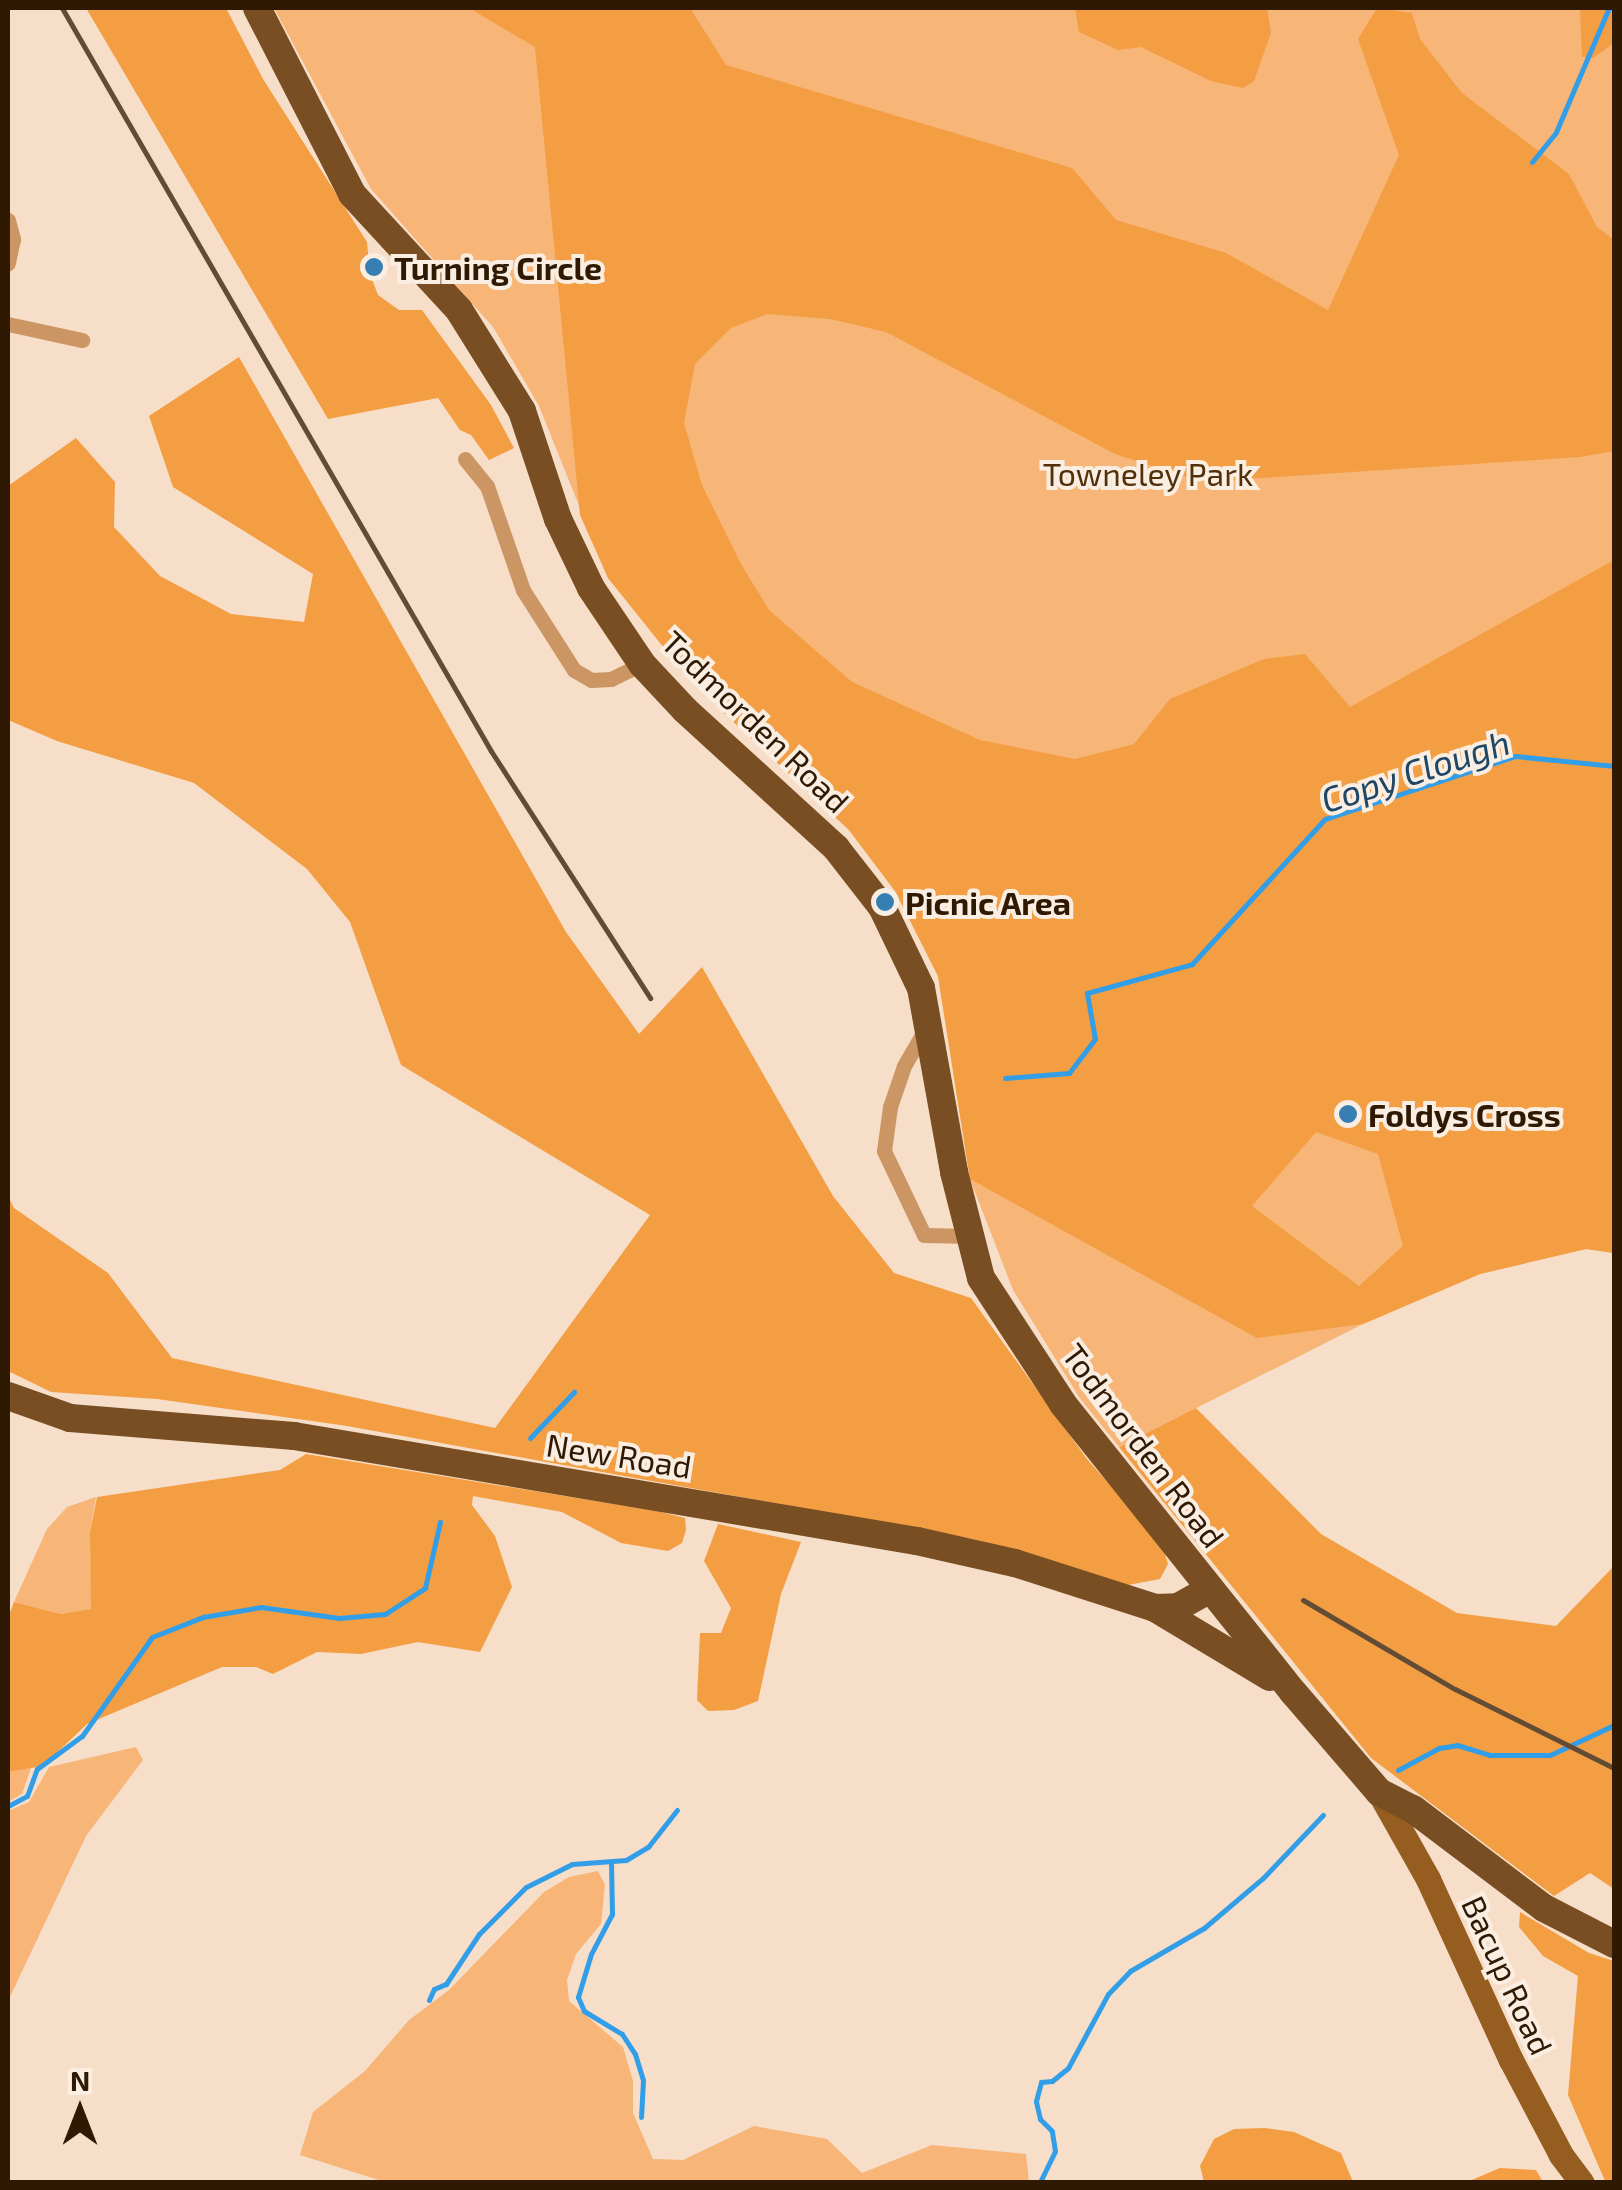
<!DOCTYPE html>
<style>
body{margin:0}
#map{position:relative;width:1622px;height:2190px;overflow:hidden;background:#f7dec9;font-family:"Exo 2",sans-serif}
div>[style]{position:absolute}
.green>*{inset:0;background:#f7b577}
.forest>*{inset:0;background:#f39e43}
.stream>*{height:5px;margin:-2.5px;padding:0 2.5px;transform-origin:2.5px;border-radius:2.5px;background:#339ee8}
.street>*{height:15px;margin:-7.5px;padding:0 7.5px;transform-origin:7.5px;border-radius:7.5px;background:#cb9663}
.primary>*{height:25px;margin:-12.5px;padding:0 12.5px;transform-origin:12.5px;border-radius:12.5px;background:#955d1f}
.highway>*{height:28px;margin:-14px;padding:0 14px;transform-origin:14px;border-radius:14px;background:#784e22}
.rail>*{height:5px;margin:-2.5px;padding:0 2.5px;transform-origin:2.5px;border-radius:2.5px;background:#634c36}
.dots>*{width:28px;height:28px;translate:-50% -50%;box-sizing:border-box;border:5px solid #faeee3;border-radius:50%}
span{translate:-50% -50%;white-space:nowrap;text-align:center;line-height:1.15;-webkit-text-stroke:8px #faeee3;paint-order:stroke}
.poi-label{font-size:32px;color:#2f1903;font-weight:700}
.left{translate:0 -50%;text-align:left}
.park-label{font-size:32px;color:#52300a}
.street-label{font-size:32px;color:#2f1903}
.water-label{font-size:35px;color:#1e4766;font-style:italic}
.frame{position:absolute;inset:0;border:10px solid #2f1903;pointer-events:none}
.north{position:absolute;left:30px;top:2060px;width:100px;height:100px;-webkit-text-stroke:8px #faeee3;paint-order:stroke;rotate:0deg;font-size:28px;font-weight:700;line-height:40px;text-align:center;color:#2f1903}
.north::after{content:'';display:block;margin:auto;width:35px;height:45px;background:#2f1903;clip-path:polygon(50% 0,100% 100%,50% 72%,0 100%)}
</style>
<div id="map">
<div class="green">
<i style="clip-path:polygon(274px 8px,1614px 8px,1614px 1253px,1586px 1249px,1480px 1274px,1363px 1324px,1119px 1447px,1079px 1397px,1013px 1290px,970px 1179px,938px 976px,895px 891px,849px 830px,723px 712px,608px 578px,539px 406px,493px 327px,371px 189px)"></i>
<i style="clip-path:polygon(96px 1497px,90px 1532px,92px 1609px,61px 1614px,14px 1602px,47px 1529px,67px 1507px)"></i>
<i style="clip-path:polygon(136px 1747px,143px 1760px,86px 1836px,9px 1999px,8px 1811px,29px 1802px,49px 1767px)"></i>
<i style="clip-path:polygon(31px 1768px,22px 1794px,8px 1802px,8px 1772px)"></i>
<i style="clip-path:polygon(598px 1871px,605px 1885px,601px 1924px,576px 1954px,567px 1980px,569px 2001px,623px 2047px,633px 2081px,633px 2113px,653px 2159px,683px 2160px,754px 2126px,827px 2139px,862px 2173px,932px 2145px,1026px 2154px,1029px 2182px,385px 2182px,300px 2155px,313px 2112px,365px 2071px,409px 2020px,449px 1990px,544px 1892px,569px 1877px)"></i>
</div>
<div class="forest">
<i style="clip-path:polygon(86px 8px,226px 8px,263px 79px,367px 242px,370px 274px,378px 295px,399px 310px,422px 310px,491px 405px,514px 448px,489px 460px,471px 435px,460px 430px,438px 398px,328px 419px)"></i>
<i style="clip-path:polygon(evenodd,469px 8px,690px 8px,726px 65px,1072px 168px,1116px 220px,1226px 253px,1328px 310px,1399px 155px,1358px 39px,1377px 8px,1412px 13px,1420px 39px,1462px 93px,1569px 174px,1597px 227px,1614px 240px,1614px 451px,1580px 457px,1202px 482px,1115px 454px,886px 332px,830px 319px,767px 314px,731px 328px,695px 364px,684px 423px,702px 485px,741px 564px,769px 610px,852px 682px,980px 740px,1075px 759px,1134px 744px,1170px 699px,1264px 659px,1305px 654px,1350px 707px,1614px 560px,1614px 1253px,1586px 1249px,1480px 1274px,1363px 1324px,1257px 1338px,970px 1179px,938px 976px,895px 891px,849px 830px,723px 712px,660px 643px,608px 578px,580px 515px,535px 47px,469px 8px,1316px 1132px,1378px 1154px,1403px 1246px,1359px 1286px,1252px 1206px,1316px 1132px)"></i>
<i style="clip-path:polygon(1075px 8px,1267px 8px,1271px 33px,1254px 81px,1243px 88px,1211px 81px,1141px 47px,1118px 50px,1079px 32px)"></i>
<i style="clip-path:polygon(1580px 8px,1612px 8px,1614px 12px,1614px 43px,1593px 58px,1582px 57px)"></i>
<i style="clip-path:polygon(239px 357px,566px 932px,639px 1034px,702px 967px,833px 1196px,894px 1273px,971px 1298px,1087px 1459px,1162px 1544px,1168px 1564px,1160px 1579px,1128px 1585px,973px 1539px,347px 1426px,157px 1399px,51px 1392px,8px 1371px,8px 1196px,14px 1208px,108px 1273px,172px 1358px,495px 1428px,650px 1215px,401px 1065px,350px 922px,307px 869px,194px 783px,57px 741px,8px 720px,8px 486px,76px 438px,115px 482px,114px 527px,160px 576px,231px 614px,304px 622px,313px 574px,173px 487px,149px 416px)"></i>
<i style="clip-path:polygon(1196px 1408px,1321px 1534px,1457px 1613px,1556px 1626px,1614px 1566px,1614px 1889px,1590px 1873px,1554px 1896px,1371px 1758px,1119px 1447px)"></i>
<i style="clip-path:polygon(306px 1454px,657px 1511px,685px 1518px,686px 1530px,682px 1543px,668px 1551px,621px 1543px,562px 1512px,473px 1496px,472px 1505px,495px 1536px,512px 1587px,480px 1652px,418px 1642px,361px 1654px,317px 1652px,273px 1674px,256px 1667px,222px 1667px,87px 1724px,43px 1766px,8px 1772px,8px 1618px,14px 1602px,61px 1614px,91px 1609px,90px 1532px,97px 1497px,280px 1470px)"></i>
<i style="clip-path:polygon(718px 1524px,801px 1542px,781px 1594px,758px 1701px,734px 1710px,708px 1711px,697px 1700px,700px 1633px,721px 1633px,731px 1608px,704px 1561px)"></i>
<i style="clip-path:polygon(1520px 1912px,1589px 1953px,1614px 1961px,1614px 2182px,1605px 2181px,1568px 2095px,1578px 1976px,1543px 1956px,1519px 1927px)"></i>
<i style="clip-path:polygon(1265px 2128px,1294px 2132px,1341px 2153px,1353px 2182px,1204px 2182px,1200px 2166px,1214px 2139px,1234px 2129px)"></i>
<i style="clip-path:polygon(1500px 2168px,1536px 2170px,1543px 2182px,1467px 2182px)"></i>
</div>
<div class="stream">
<i style="left:1532px;top:162px;width:38px;rotate:-51deg"></i>
<i style="left:1556px;top:132px;width:135px;rotate:-66.9deg"></i>
<i style="left:1005px;top:1078px;width:64px;rotate:-4.5deg"></i>
<i style="left:1069px;top:1073px;width:43px;rotate:-52.6deg"></i>
<i style="left:1095px;top:1039px;width:47px;rotate:-99.9deg"></i>
<i style="left:1087px;top:993px;width:109px;rotate:-15.4deg"></i>
<i style="left:1192px;top:964px;width:197px;rotate:-47.5deg"></i>
<i style="left:1325px;top:819px;width:200px;rotate:-18.3deg"></i>
<i style="left:1515px;top:756px;width:100px;rotate:5.8deg"></i>
<i style="left:530px;top:1438px;width:64px;rotate:-46.3deg"></i>
<i style="left:1398px;top:1770px;width:47px;rotate:-28.2deg"></i>
<i style="left:1439px;top:1748px;width:18px;rotate:-9deg"></i>
<i style="left:1457px;top:1745px;width:34px;rotate:17deg"></i>
<i style="left:1489px;top:1755px;width:61px"></i>
<i style="left:1550px;top:1755px;width:71px;rotate:-25.1deg"></i>
<i style="left:8px;top:1806px;width:21px;rotate:-28deg"></i>
<i style="left:27px;top:1796px;width:29px;rotate:-70deg"></i>
<i style="left:37px;top:1769px;width:56px;rotate:-36.3deg"></i>
<i style="left:82px;top:1736px;width:121px;rotate:-54.7deg"></i>
<i style="left:152px;top:1637px;width:55px;rotate:-21.4deg"></i>
<i style="left:203px;top:1617px;width:59px;rotate:-9.8deg"></i>
<i style="left:261px;top:1607px;width:79px;rotate:8deg"></i>
<i style="left:339px;top:1618px;width:46px;rotate:-5deg"></i>
<i style="left:385px;top:1614px;width:48px;rotate:-33deg"></i>
<i style="left:425px;top:1588px;width:68px;rotate:-77.2deg"></i>
<i style="left:611px;top:1862px;width:52px;rotate:88.9deg"></i>
<i style="left:612px;top:1914px;width:45px;rotate:117.7deg"></i>
<i style="left:591px;top:1954px;width:45px;rotate:106.8deg"></i>
<i style="left:578px;top:1997px;width:15px;rotate:67deg"></i>
<i style="left:584px;top:2011px;width:44px;rotate:31.2deg"></i>
<i style="left:622px;top:2034px;width:24px;rotate:57deg"></i>
<i style="left:635px;top:2054px;width:27px;rotate:73deg"></i>
<i style="left:643px;top:2080px;width:37px;rotate:93deg"></i>
<i style="left:429px;top:2000px;width:12px;rotate:-66deg"></i>
<i style="left:434px;top:1989px;width:13px;rotate:-23deg"></i>
<i style="left:446px;top:1984px;width:60px;rotate:-56.6deg"></i>
<i style="left:479px;top:1934px;width:66px;rotate:-45deg"></i>
<i style="left:526px;top:1887px;width:51px;rotate:-26.6deg"></i>
<i style="left:572px;top:1864px;width:54px;rotate:-4.2deg"></i>
<i style="left:626px;top:1860px;width:26px;rotate:-31deg"></i>
<i style="left:648px;top:1847px;width:47px;rotate:-51.9deg"></i>
<i style="left:1040px;top:2182px;width:34px;rotate:-64deg"></i>
<i style="left:1055px;top:2151px;width:20px;rotate:-99deg"></i>
<i style="left:1052px;top:2131px;width:17px;rotate:-135deg"></i>
<i style="left:1040px;top:2119px;width:18px;rotate:-103deg"></i>
<i style="left:1036px;top:2101px;width:20px;rotate:-75deg"></i>
<i style="left:1041px;top:2082px;width:11px;rotate:-5deg"></i>
<i style="left:1052px;top:2081px;width:21px;rotate:-39deg"></i>
<i style="left:1068px;top:2068px;width:84px;rotate:-61.6deg"></i>
<i style="left:1108px;top:1994px;width:32px;rotate:-46deg"></i>
<i style="left:1130px;top:1971px;width:86px;rotate:-30.2deg"></i>
<i style="left:1204px;top:1928px;width:77px;rotate:-40.3deg"></i>
<i style="left:1263px;top:1878px;width:87px;rotate:-46.4deg"></i>
</div>
<div class="street">
<i style="left:8px;top:220px;width:20px;rotate:75deg"></i>
<i style="left:13px;top:239px;width:25px;rotate:102deg"></i>
<i style="left:8px;top:324px;width:76px;rotate:12.2deg"></i>
<i style="left:465px;top:459px;width:35px;rotate:51deg"></i>
<i style="left:487px;top:486px;width:110px;rotate:70.9deg"></i>
<i style="left:523px;top:590px;width:95px;rotate:57.5deg"></i>
<i style="left:574px;top:670px;width:20px;rotate:30deg"></i>
<i style="left:591px;top:680px;width:20px;rotate:-3deg"></i>
<i style="left:611px;top:679px;width:34px;rotate:-26deg"></i>
<i style="left:926px;top:1028px;width:44px;rotate:120.1deg"></i>
<i style="left:904px;top:1066px;width:43px;rotate:108.9deg"></i>
<i style="left:890px;top:1107px;width:44px;rotate:97.8deg"></i>
<i style="left:884px;top:1151px;width:93px;rotate:64.5deg"></i>
<i style="left:924px;top:1235px;width:46px;rotate:1.2deg"></i>
</div>
<div class="primary">
<i style="left:1379px;top:1792px;width:100px;rotate:60.6deg"></i>
<i style="left:1428px;top:1879px;width:199px;rotate:65.4deg"></i>
<i style="left:1511px;top:2060px;width:107px;rotate:62.2deg"></i>
<i style="left:1561px;top:2155px;width:34px;rotate:53deg"></i>
</div>
<div class="highway">
<i style="left:257px;top:8px;width:209px;rotate:62.9deg"></i>
<i style="left:352px;top:194px;width:158px;rotate:47.3deg"></i>
<i style="left:459px;top:310px;width:119px;rotate:58deg"></i>
<i style="left:522px;top:411px;width:114px;rotate:71.6deg"></i>
<i style="left:558px;top:519px;width:76px;rotate:64.4deg"></i>
<i style="left:591px;top:588px;width:92px;rotate:56.1deg"></i>
<i style="left:642px;top:664px;width:63px;rotate:46.9deg"></i>
<i style="left:685px;top:710px;width:205px;rotate:42.4deg"></i>
<i style="left:836px;top:848px;width:75px;rotate:52.1deg"></i>
<i style="left:882px;top:907px;width:90px;rotate:64.3deg"></i>
<i style="left:921px;top:988px;width:187px;rotate:79.8deg"></i>
<i style="left:954px;top:1172px;width:109px;rotate:75.7deg"></i>
<i style="left:981px;top:1278px;width:150px;rotate:56.9deg"></i>
<i style="left:1063px;top:1404px;width:369px;rotate:51.4deg"></i>
<i style="left:1293px;top:1692px;width:132px;rotate:49.3deg"></i>
<i style="left:1379px;top:1792px;width:38px;rotate:27deg"></i>
<i style="left:1413px;top:1809px;width:164px;rotate:37.1deg"></i>
<i style="left:1544px;top:1908px;width:79px;rotate:27.2deg"></i>
<i style="left:8px;top:1396px;width:66px;rotate:19.5deg"></i>
<i style="left:70px;top:1418px;width:225px;rotate:4.6deg"></i>
<i style="left:294px;top:1436px;width:632px;rotate:9.57deg"></i>
<i style="left:917px;top:1541px;width:100px;rotate:12.7deg"></i>
<i style="left:1015px;top:1563px;width:147px;rotate:17.8deg"></i>
<i style="left:1155px;top:1608px;width:23px;rotate:-2deg"></i>
<i style="left:1178px;top:1607px;width:37px;rotate:-29deg"></i>
<i style="left:1155px;top:1608px;width:134px;rotate:31deg"></i>
</div>
<div class="rail">
<i style="left:62px;top:8px;width:858px;rotate:60deg"></i>
<i style="left:491px;top:751px;width:294px;rotate:57.2deg"></i>
<i style="left:1303px;top:1600px;width:176px;rotate:30.4deg"></i>
<i style="left:1455px;top:1689px;width:178px;rotate:26.4deg"></i>
</div>
<div class="dots">
<i style="left:374px;top:267px;background:#377eb3"></i>
<i style="left:885px;top:902px;background:#377eb3"></i>
<i style="left:1348px;top:1114px;background:#377eb3"></i>
</div>
<div class="poi-label">
<span class="left" style="left:394px;top:267px">Turning Circle</span>
<span class="left" style="left:905px;top:902px">Picnic Area</span>
<span class="left" style="left:1368px;top:1114px">Foldys Cross</span>
</div>
<div class="park-label">
<span style="left:1148px;top:473px">Towneley Park</span>
</div>
<div class="street-label">
<span style="left:756px;top:721px;rotate:44deg">Todmorden Road</span>
<span style="left:1144px;top:1445px;rotate:53deg">Todmorden Road</span>
<span style="left:619px;top:1455px;rotate:9deg">New Road</span>
<span style="left:1508px;top:1975px;rotate:65deg">Bacup Road</span>
</div>
<div class="water-label">
<span style="left:1415px;top:770px;rotate:-18deg">Copy Clough</span>
</div>
<div class="frame"></div>
<div class="north">N</div>
</div>
